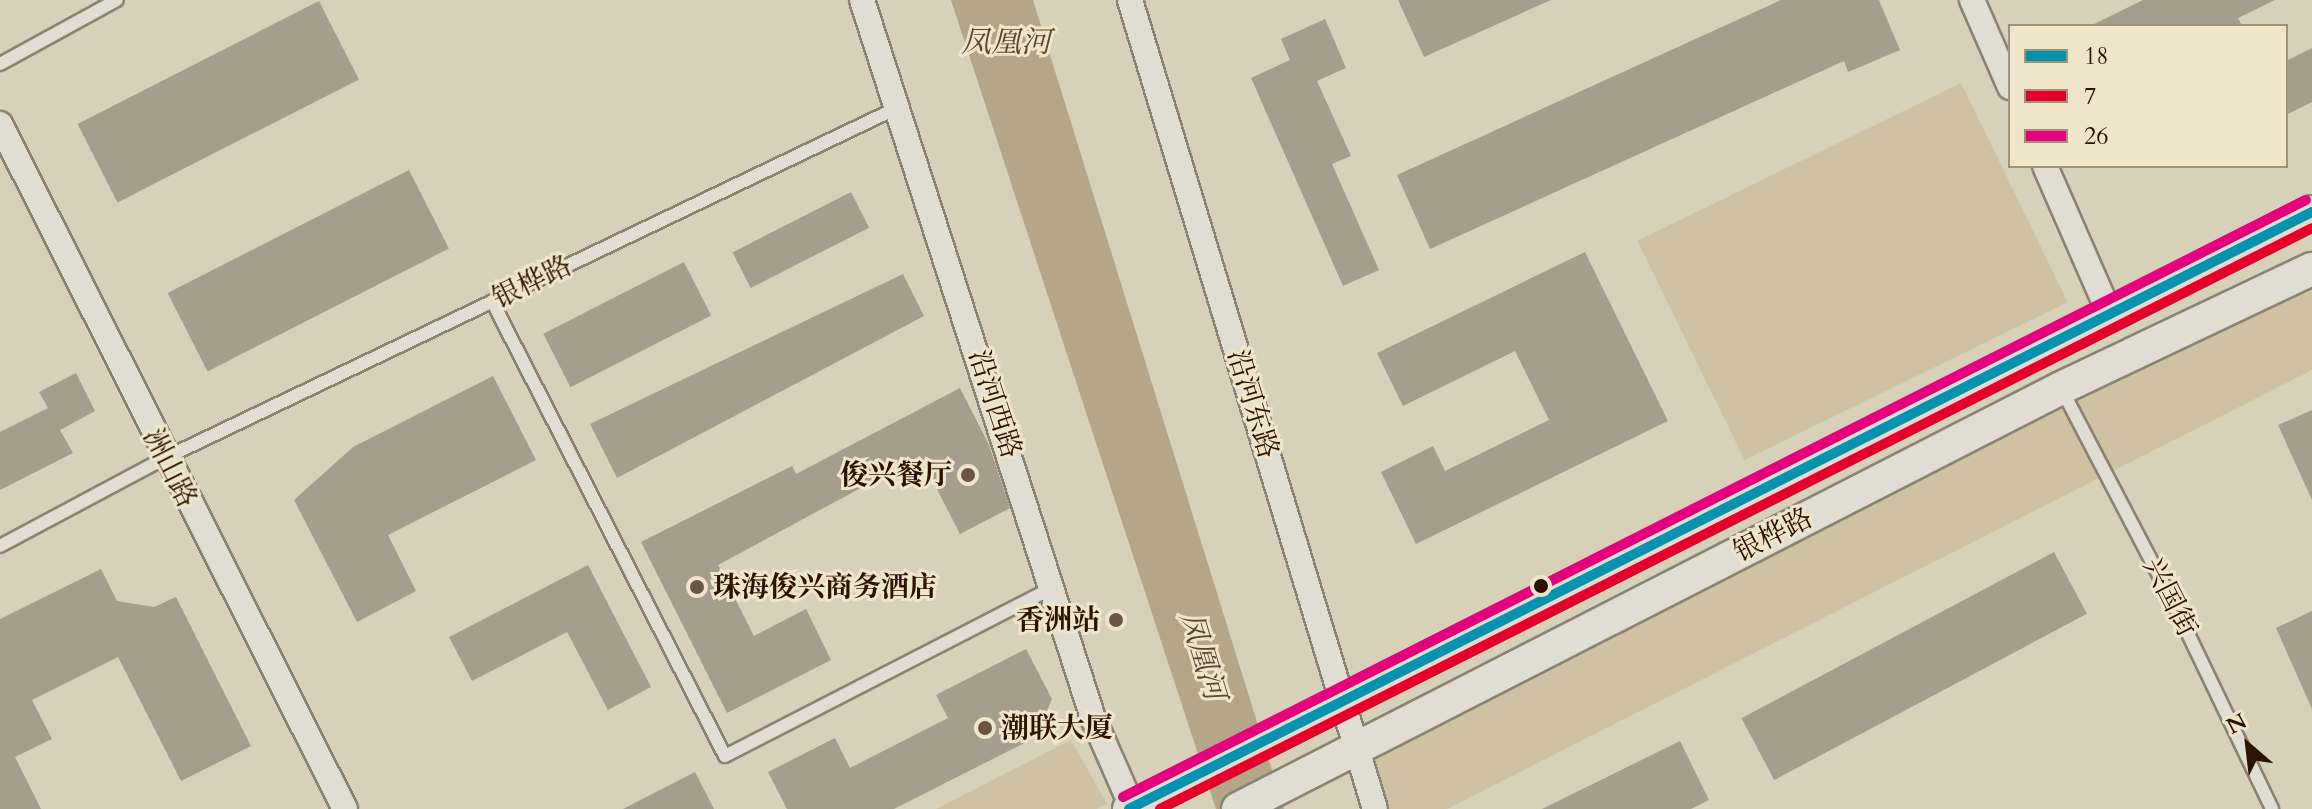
<!DOCTYPE html>
<meta charset="utf-8">
<style>
body{margin:0}
#map{position:relative;width:2312px;height:809px;overflow:hidden;background:#d8d1ba;font-family:Cardo,"Noto Serif SC",serif}
div>[style]{position:absolute}
.green>*{inset:0;background:#cec2a3;transform-origin:0 0}
.water>*{inset:0;background:#b5a688}
.building>*{inset:0;background:#a59e8f;transform-origin:0 0}
.roads{filter:drop-shadow(2px 0 #8a8374) drop-shadow(-2px 0 #8a8374) drop-shadow(0 2px #8a8374) drop-shadow(0 -2px #8a8374)}
.service>*{height:12px;margin:-6px;padding:0 6px;transform-origin:6px;border-radius:6px;background:#e0ddd2}
.minor>*{height:24px;margin:-12px;padding:0 12px;transform-origin:12px;border-radius:12px;background:#e0ddd2}
.secondary>*{height:32px;margin:-16px;padding:0 16px;transform-origin:16px;border-radius:16px;background:#e0ddd2}
.bus-1>*{height:10px;margin:-5px;padding:0 5px;transform-origin:5px;border-radius:5px;background:#0792af}
.bus-2>*{height:10px;margin:-5px;padding:0 5px;transform-origin:5px;border-radius:5px;background:#e4002b}
.bus-3>*{height:10px;margin:-5px;padding:0 5px;transform-origin:5px;border-radius:5px;background:#e5007d}
.dots>*{width:22px;height:22px;translate:-50% -50%;box-sizing:border-box;border:4px solid #eee5ca;border-radius:50%}
span{translate:-50% -50%;white-space:nowrap;text-align:center;line-height:1.15;-webkit-text-stroke:6px #eee5ca;paint-order:stroke}
.street-label{font-size:28px;color:#2d1200}
.poi-label{font-size:28px;color:#2d1200;font-weight:700}
.right{translate:-100% -50%;text-align:right}
.left{translate:0 -50%;text-align:left}
.water-label{font-size:30px;color:#5d462e;font-style:italic}
.legend{position:absolute;left:2008px;top:24px;width:280px;height:144px;box-sizing:border-box;background:#eee5ca;border:2px solid #a19179;margin:0;padding:10px 14px;list-style:none;font-size:24px;color:#2d1200}
.legend li{display:flex;align-items:center;gap:16px;height:40px}
.legend b{width:40px;border:2px solid #a19179}
.north{position:absolute;left:2208px;top:705px;width:80px;height:80px;-webkit-text-stroke:6px #eee5ca;paint-order:stroke;rotate:332deg;font-size:22px;font-weight:700;line-height:32px;text-align:center;color:#2d1200}
.north::after{content:'';display:block;margin:auto;width:28px;height:36px;background:#2d1200;clip-path:polygon(50% 0,100% 100%,50% 72%,0 100%)}
</style>
<div id="map">
<div class="green">
<i style="left:1961px;top:83px;width:244px;height:360px;rotate:64deg"></i>
<i style="clip-path:polygon(2312px 273px,2312px 370px,1447px 809px,1378px 809px,1359px 751px)"></i>
<i style="clip-path:polygon(1071px 740px,1107px 804px,1097px 809px,936px 809px)"></i>
</div>
<div class="water">
<i style="clip-path:polygon(951px 0,1033px 0,1284px 809px,1216px 809px)"></i>
</div>
<div class="building">
<i style="clip-path:polygon(1398px 0,1551px 0,1424px 57px)"></i>
<i style="clip-path:polygon(1781px 0,1879px 0,1900px 50px,1848px 72px,1844px 61px,1430px 249px,1397px 175px)"></i>
<i style="clip-path:polygon(2143px 0,2275px 0,2238px 18px,2242px 26px,2090px 26px)"></i>
<i style="left:319px;top:1px;width:88px;height:271px;rotate:63deg"></i>
<i style="clip-path:polygon(1325px 19px,1346px 68px,1317px 81px,1351px 156px,1332px 164px,1379px 270px,1343px 286px,1251px 78px,1290px 60px,1281px 39px)"></i>
<i style="clip-path:polygon(2312px 48px,2312px 102px,2286px 115px,2286px 61px)"></i>
<i style="left:409px;top:170px;width:88px;height:271px;rotate:63deg"></i>
<i style="left:851px;top:192px;width:40px;height:133px;rotate:63deg"></i>
<i style="clip-path:polygon(1585px 252px,1668px 421px,1416px 544px,1381px 472px,1433px 446px,1445px 471px,1549px 420px,1515px 351px,1403px 406px,1377px 353px)"></i>
<i style="left:684px;top:262px;width:60px;height:158px;rotate:63deg"></i>
<i style="clip-path:polygon(903px 274px,924px 316px,617px 478px,590px 424px)"></i>
<i style="clip-path:polygon(76px 373px,95px 411px,60px 430px,73px 453px,0 490px,0 432px,48px 408px,39px 392px)"></i>
<i style="clip-path:polygon(493px 376px,536px 460px,388px 535px,416px 591px,357px 622px,294px 500px,353px 447px)"></i>
<i style="clip-path:polygon(960px 388px,989px 445px,1010px 508px,960px 534px,920px 456px,718px 565px,754px 636px,806px 609px,831px 660px,727px 713px,641px 542px,792px 466px,796px 474px)"></i>
<i style="clip-path:polygon(2312px 410px,2312px 500px,2278px 425px)"></i>
<i style="left:2054px;top:552px;width:70px;height:354px;rotate:62deg"></i>
<i style="clip-path:polygon(588px 565px,651px 687px,608px 710px,567px 632px,472px 681px,449px 637px)"></i>
<i style="clip-path:polygon(101px 569px,117px 601px,154px 607px,176px 597px,251px 746px,181px 781px,118px 657px,32px 700px,52px 739px,15px 757px,41px 809px,0 809px,0 619px)"></i>
<i style="clip-path:polygon(2312px 611px,2312px 709px,2276px 628px)"></i>
<i style="clip-path:polygon(1026px 649px,1052px 699px,1036px 737px,894px 809px,787px 809px,768px 772px,835px 738px,850px 768px,948px 718px,936px 695px)"></i>
<i style="clip-path:polygon(1680px 741px,1709px 800px,1691px 809px,1542px 809px)"></i>
<i style="clip-path:polygon(695px 772px,714px 809px,623px 809px)"></i>
</div>
<div class="roads">
<div class="service">
<i style="left:0;top:64px;width:133px;rotate:-28.7deg"></i>
<i style="left:492px;top:301px;width:511px;rotate:62.88deg"></i>
<i style="left:725px;top:756px;width:370px;rotate:-27.2deg"></i>
<i style="left:2061px;top:388px;width:237px;rotate:62.4deg"></i>
<i style="left:2171px;top:598px;width:234px;rotate:64.4deg"></i>
<i style="left:0;top:546px;width:187px;rotate:-28.1deg"></i>
<i style="left:165px;top:458px;width:814px;rotate:-25.56deg"></i>
</div>
<div class="minor">
<i style="left:862px;top:0;width:754px;rotate:72.17deg"></i>
<i style="left:1093px;top:718px;width:99px;rotate:66.3deg"></i>
<i style="left:1130px;top:0;width:845px;rotate:73.15deg"></i>
<i style="left:1972px;top:0;width:95px;rotate:66.4deg"></i>
<i style="left:0;top:124px;width:767px;rotate:63.27deg"></i>
<i style="left:2045px;top:166px;width:163px;rotate:66.4deg"></i>
</div>
<div class="secondary">
<i style="left:1129px;top:809px;width:1325px;rotate:-26.78deg"></i>
<i style="left:1238px;top:809px;width:924px;rotate:-27.09deg"></i>
<i style="left:2061px;top:388px;width:278px;rotate:-25.4deg"></i>
</div>
</div>
<div class="bus-1">
<i style="left:1129px;top:809px;width:1325px;rotate:-26.78deg"></i>
</div>
<div class="bus-2">
<i style="left:1160px;top:809px;width:1290px;rotate:-26.76deg"></i>
</div>
<div class="bus-3">
<i style="left:1123px;top:797px;width:1325px;rotate:-26.78deg"></i>
</div>
<div class="dots">
<i style="left:968px;top:475px;background:#695541"></i>
<i style="left:1541px;top:586px;background:#2d1200"></i>
<i style="left:697px;top:587px;background:#695541"></i>
<i style="left:1116px;top:620px;background:#695541"></i>
<i style="left:985px;top:728px;background:#695541"></i>
</div>
<div class="street-label">
<span style="left:532px;top:282px;rotate:-26deg">银桦路</span>
<span style="left:995px;top:404px;rotate:72deg">沿河西路</span>
<span style="left:1253px;top:404px;rotate:73deg">沿河东路</span>
<span style="left:170px;top:468px;rotate:63deg">洲山路</span>
<span style="left:1773px;top:535px;rotate:-27deg">银桦路</span>
<span style="left:2170px;top:597px;rotate:63deg">兴国街</span>
</div>
<div class="poi-label">
<span class="right" style="left:952px;top:475px">俊兴餐厅</span>
<span class="left" style="left:713px;top:587px">珠海俊兴商务酒店</span>
<span class="right" style="left:1100px;top:620px">香洲站</span>
<span class="left" style="left:1001px;top:728px">潮联大厦</span>
</div>
<div class="water-label">
<span style="left:1006px;top:43px">凤凰河</span>
<span style="left:1202px;top:656px;rotate:73deg">凤凰河</span>
</div>
<ul class="legend">
<li><b style="height:10px;background:#0792af"></b>18</li>
<li><b style="height:10px;background:#e4002b"></b>7</li>
<li><b style="height:10px;background:#e5007d"></b>26</li>
</ul>
<div class="north">N</div>
</div>
